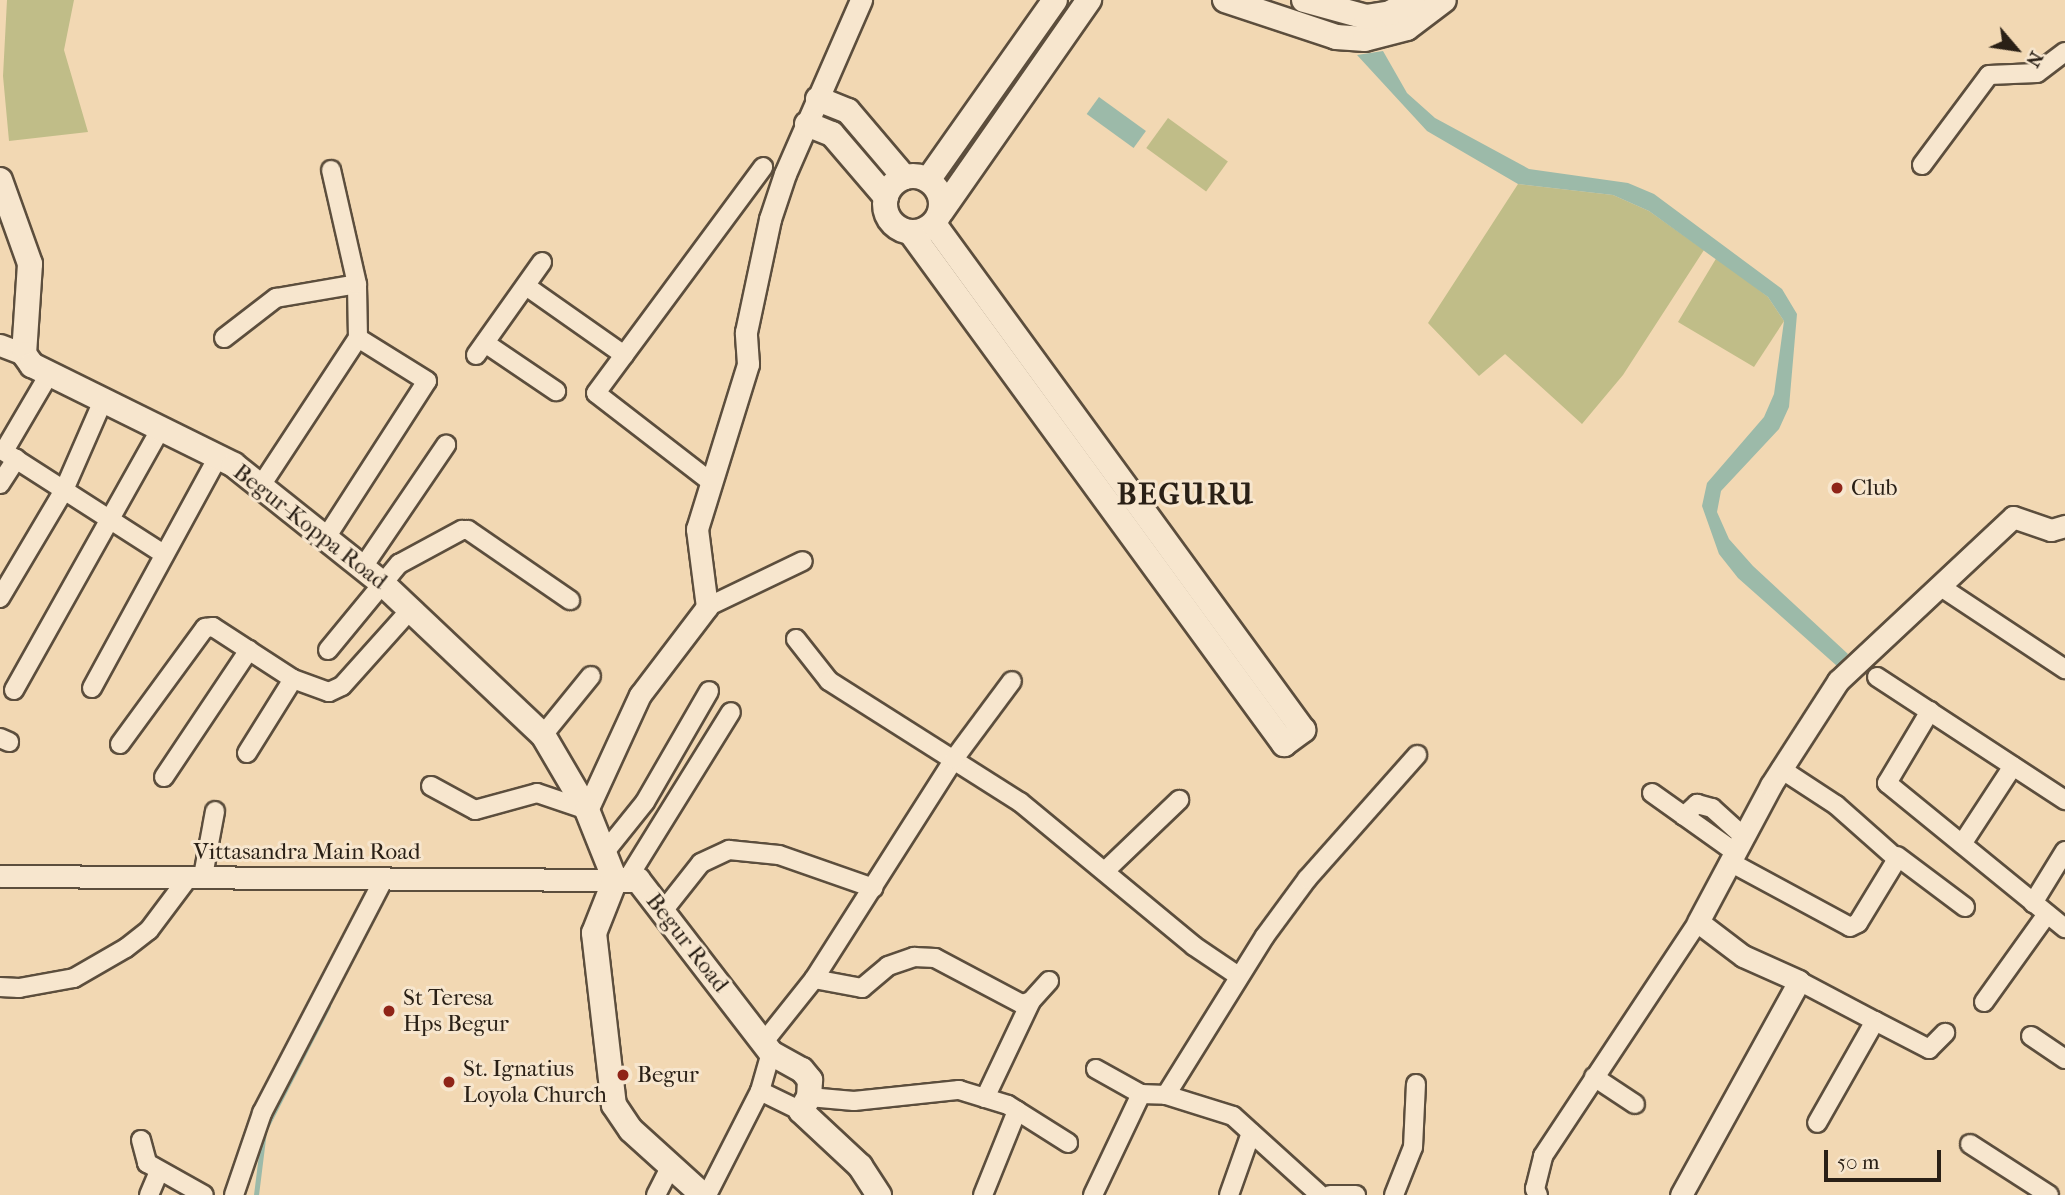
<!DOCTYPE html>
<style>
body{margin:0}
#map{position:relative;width:2065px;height:1195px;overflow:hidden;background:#f2d8b3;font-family:"IM FELL French Canon",serif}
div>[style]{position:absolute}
.green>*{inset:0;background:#c0bd88;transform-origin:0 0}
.water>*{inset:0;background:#9cbaa9;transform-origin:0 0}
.stream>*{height:4.5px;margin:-2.25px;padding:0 2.25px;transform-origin:2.25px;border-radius:2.25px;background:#9cbaa9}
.roads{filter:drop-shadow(2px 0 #5c4e3d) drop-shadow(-2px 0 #5c4e3d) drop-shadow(0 2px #5c4e3d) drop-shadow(0 -2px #5c4e3d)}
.minor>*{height:18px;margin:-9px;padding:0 9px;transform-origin:9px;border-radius:9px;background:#f7e6ce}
.tertiary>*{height:21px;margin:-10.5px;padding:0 10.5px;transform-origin:10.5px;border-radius:10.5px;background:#f7e6ce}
.secondary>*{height:24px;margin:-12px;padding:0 12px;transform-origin:12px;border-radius:12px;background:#f7e6ce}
.secondary>.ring{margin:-12px;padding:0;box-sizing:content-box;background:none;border:24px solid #f7e6ce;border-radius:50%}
.dots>*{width:19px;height:19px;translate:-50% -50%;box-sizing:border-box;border:4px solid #f7e6ce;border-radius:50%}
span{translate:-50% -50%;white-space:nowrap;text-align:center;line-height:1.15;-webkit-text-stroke:6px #f7e6ce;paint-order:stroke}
.poi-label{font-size:23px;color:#2a2016}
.left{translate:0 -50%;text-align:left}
.street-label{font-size:23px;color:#2a2016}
.district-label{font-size:30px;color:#2a2016;font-weight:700;letter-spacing:2px}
.north{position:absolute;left:1981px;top:14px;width:70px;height:70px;-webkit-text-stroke:5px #f7e6ce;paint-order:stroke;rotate:119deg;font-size:19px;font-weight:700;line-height:28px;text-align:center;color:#2a2016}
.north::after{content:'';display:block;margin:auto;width:24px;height:32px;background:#2a2016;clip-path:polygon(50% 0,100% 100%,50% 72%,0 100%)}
.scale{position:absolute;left:1824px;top:1150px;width:117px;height:32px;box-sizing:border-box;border:4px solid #2a2016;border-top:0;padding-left:9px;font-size:21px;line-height:24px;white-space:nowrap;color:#2a2016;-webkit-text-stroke:5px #f7e6ce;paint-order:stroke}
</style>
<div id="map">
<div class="green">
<i style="clip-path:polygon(7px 0,74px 0,64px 50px,88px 132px,9px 141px,3px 76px)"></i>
<i style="left:1168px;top:118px;width:74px;height:37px;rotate:36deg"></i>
<i style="clip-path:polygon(1518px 184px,1613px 195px,1649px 211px,1704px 250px,1623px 375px,1582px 424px,1505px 354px,1479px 376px,1428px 323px)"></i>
<i style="clip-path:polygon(1717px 257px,1768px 297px,1784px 321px,1754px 367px,1678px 322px)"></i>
</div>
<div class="water">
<i style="clip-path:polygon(1383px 51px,1407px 93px,1435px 118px,1529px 169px,1628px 183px,1654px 194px,1782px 289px,1797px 314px,1789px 407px,1779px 429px,1721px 491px,1717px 512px,1729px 539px,1753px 566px,1848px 654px,1837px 666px,1738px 578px,1719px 554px,1702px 506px,1707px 483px,1764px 417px,1774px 394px,1784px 321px,1768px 297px,1649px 211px,1613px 195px,1518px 184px,1427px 131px,1357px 55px)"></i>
<i style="left:1099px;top:97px;width:58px;height:21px;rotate:36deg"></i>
</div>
<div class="stream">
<i style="left:256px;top:1195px;width:64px;rotate:-82.9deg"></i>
<i style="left:264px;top:1131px;width:140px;rotate:-62.9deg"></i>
</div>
<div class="roads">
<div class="minor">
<i style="left:1922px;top:165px;width:112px;rotate:-53.3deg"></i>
<i style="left:1989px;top:75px;width:48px;rotate:-2.4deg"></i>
<i style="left:2037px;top:73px;width:35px;rotate:-37deg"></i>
<i style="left:526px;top:286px;width:120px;rotate:35.1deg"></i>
<i style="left:224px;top:338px;width:66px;rotate:-37.6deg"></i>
<i style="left:276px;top:298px;width:82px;rotate:-9.8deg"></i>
<i style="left:485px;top:343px;width:86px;rotate:34.1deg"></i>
<i style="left:476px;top:355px;width:114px;rotate:-54.6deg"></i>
<i style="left:0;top:449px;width:193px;rotate:32.7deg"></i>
<i style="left:4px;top:451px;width:87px;rotate:-59.6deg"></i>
<i style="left:711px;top:482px;width:145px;rotate:-142.3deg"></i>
<i style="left:596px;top:393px;width:281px;rotate:-53.5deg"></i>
<i style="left:0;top:484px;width:30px;rotate:-57deg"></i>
<i style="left:262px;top:484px;width:175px;rotate:-56.7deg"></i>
<i style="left:358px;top:338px;width:54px;rotate:-91.1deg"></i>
<i style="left:357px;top:284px;width:117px;rotate:-102.8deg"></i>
<i style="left:327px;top:536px;width:184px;rotate:-57.2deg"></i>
<i style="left:427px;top:381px;width:81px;rotate:-148.1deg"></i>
<i style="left:363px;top:567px;width:148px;rotate:-55.8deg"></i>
<i style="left:1941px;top:587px;width:149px;rotate:33.5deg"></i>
<i style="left:0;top:598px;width:126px;rotate:-59.3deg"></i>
<i style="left:64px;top:490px;width:95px;rotate:-66.4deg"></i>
<i style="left:707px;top:607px;width:106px;rotate:-25.6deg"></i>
<i style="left:796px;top:639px;width:53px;rotate:51.8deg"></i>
<i style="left:829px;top:681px;width:226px;rotate:32.4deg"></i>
<i style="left:1020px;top:802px;width:226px;rotate:39.6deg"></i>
<i style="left:1194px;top:946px;width:52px;rotate:34deg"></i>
<i style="left:328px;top:650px;width:112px;rotate:-50.5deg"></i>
<i style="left:399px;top:564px;width:72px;rotate:-28.4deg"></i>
<i style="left:462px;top:530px;width:6px"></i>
<i style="left:468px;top:530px;width:124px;rotate:34.5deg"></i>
<i style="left:1877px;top:677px;width:225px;rotate:33.2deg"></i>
<i style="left:92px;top:688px;width:263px;rotate:-61.4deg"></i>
<i style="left:14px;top:690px;width:298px;rotate:-60.7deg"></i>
<i style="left:1930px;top:711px;width:84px;rotate:120.8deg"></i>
<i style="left:1887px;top:783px;width:230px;rotate:39.2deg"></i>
<i style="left:543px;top:735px;width:76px;rotate:-50.9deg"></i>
<i style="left:0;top:738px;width:10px;rotate:24deg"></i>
<i style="left:120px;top:744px;width:144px;rotate:-53.8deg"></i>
<i style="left:205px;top:628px;width:8px;rotate:-7deg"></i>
<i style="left:213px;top:627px;width:95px;rotate:33deg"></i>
<i style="left:293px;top:679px;width:38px;rotate:20deg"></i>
<i style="left:329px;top:692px;width:14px;rotate:-25deg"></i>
<i style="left:342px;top:686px;width:103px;rotate:-48.1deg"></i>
<i style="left:247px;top:753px;width:87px;rotate:-58.1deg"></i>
<i style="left:164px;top:777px;width:153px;rotate:-56.2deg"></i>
<i style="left:431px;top:786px;width:50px;rotate:28.6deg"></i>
<i style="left:475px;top:810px;width:64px;rotate:-15.3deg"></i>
<i style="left:537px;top:793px;width:53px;rotate:18.8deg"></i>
<i style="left:1652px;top:793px;width:102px;rotate:35.4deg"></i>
<i style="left:1684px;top:816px;width:18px;rotate:-43deg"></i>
<i style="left:1697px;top:804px;width:16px;rotate:15deg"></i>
<i style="left:1712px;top:808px;width:42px;rotate:42.1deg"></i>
<i style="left:1962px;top:844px;width:93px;rotate:-56.8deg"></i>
<i style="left:604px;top:853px;width:65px;rotate:-51.2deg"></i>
<i style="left:645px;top:802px;width:128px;rotate:-60deg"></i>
<i style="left:1897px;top:856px;width:85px;rotate:36.9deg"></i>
<i style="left:1730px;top:862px;width:136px;rotate:28.4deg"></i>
<i style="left:1850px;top:927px;width:9px;rotate:-27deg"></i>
<i style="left:1858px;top:923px;width:75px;rotate:-58.6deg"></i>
<i style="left:1897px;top:859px;width:81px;rotate:-138.5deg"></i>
<i style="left:1836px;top:805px;width:66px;rotate:-146.8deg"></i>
<i style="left:1105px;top:871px;width:103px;rotate:-43.8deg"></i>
<i style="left:203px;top:876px;width:66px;rotate:-79.5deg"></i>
<i style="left:628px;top:878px;width:195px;rotate:-58.2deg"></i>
<i style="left:2033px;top:903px;width:61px;rotate:-58.4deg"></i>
<i style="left:663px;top:911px;width:61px;rotate:-51.6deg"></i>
<i style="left:701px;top:863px;width:31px;rotate:-25deg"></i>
<i style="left:729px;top:850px;width:50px;rotate:5.7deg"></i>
<i style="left:779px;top:855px;width:100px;rotate:19.3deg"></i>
<i style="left:814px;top:979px;width:261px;rotate:-57.5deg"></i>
<i style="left:954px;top:759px;width:97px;rotate:-53.4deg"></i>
<i style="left:1799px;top:981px;width:86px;rotate:27.8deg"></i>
<i style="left:1875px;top:1021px;width:117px;rotate:119.6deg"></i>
<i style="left:0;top:987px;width:19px;rotate:3deg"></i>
<i style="left:19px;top:988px;width:56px;rotate:-10.3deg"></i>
<i style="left:74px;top:978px;width:60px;rotate:-30deg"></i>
<i style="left:126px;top:948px;width:29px;rotate:-38deg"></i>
<i style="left:149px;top:930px;width:65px;rotate:-53.1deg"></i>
<i style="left:1984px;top:1002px;width:108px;rotate:-54.4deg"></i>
<i style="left:1875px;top:1021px;width:61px;rotate:27.4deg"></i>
<i style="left:1929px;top:1049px;width:23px;rotate:-45deg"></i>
<i style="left:2031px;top:1036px;width:41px;rotate:34.1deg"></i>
<i style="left:763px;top:1043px;width:82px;rotate:-51.4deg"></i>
<i style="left:814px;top:979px;width:49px;rotate:10.6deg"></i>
<i style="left:862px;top:988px;width:34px;rotate:-40deg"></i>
<i style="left:888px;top:966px;width:28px;rotate:-19deg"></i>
<i style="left:914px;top:957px;width:21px;rotate:3deg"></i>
<i style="left:935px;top:958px;width:98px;rotate:27.9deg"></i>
<i style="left:1022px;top:1004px;width:9px;rotate:-18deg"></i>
<i style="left:1031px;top:1001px;width:27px;rotate:-48deg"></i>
<i style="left:1096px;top:1069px;width:51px;rotate:29.1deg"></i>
<i style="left:1594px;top:1077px;width:49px;rotate:33.4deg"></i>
<i style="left:760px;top:1091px;width:46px;rotate:26deg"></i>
<i style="left:1166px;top:1095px;width:70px;rotate:17.4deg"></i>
<i style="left:1233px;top:1116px;width:118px;rotate:42.2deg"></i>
<i style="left:809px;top:1097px;width:45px;rotate:5.1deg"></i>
<i style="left:854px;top:1101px;width:106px;rotate:-6deg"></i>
<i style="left:959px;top:1090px;width:51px;rotate:17deg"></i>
<i style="left:1008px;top:1105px;width:71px;rotate:32.3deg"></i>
<i style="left:985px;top:1098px;width:107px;rotate:-64.6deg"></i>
<i style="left:141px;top:1140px;width:24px;rotate:75deg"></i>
<i style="left:147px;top:1163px;width:65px;rotate:29.3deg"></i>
<i style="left:1970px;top:1144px;width:94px;rotate:32.8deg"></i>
<i style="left:149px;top:1195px;width:26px;rotate:-67deg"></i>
<i style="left:234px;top:1195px;width:87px;rotate:-71.1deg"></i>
<i style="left:262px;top:1113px;width:264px;rotate:-62.5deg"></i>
<i style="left:656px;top:1195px;width:33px;rotate:-63deg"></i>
<i style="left:707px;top:1195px;width:117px;rotate:-63deg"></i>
<i style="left:760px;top:1091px;width:40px;rotate:-74deg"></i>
<i style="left:983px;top:1195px;width:91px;rotate:-68deg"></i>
<i style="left:1093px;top:1195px;width:112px;rotate:-64.6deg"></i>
<i style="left:1141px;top:1094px;width:25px;rotate:2deg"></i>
<i style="left:1166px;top:1095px;width:187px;rotate:-58.1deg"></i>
<i style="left:1265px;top:936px;width:71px;rotate:-53.6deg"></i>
<i style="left:1307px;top:879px;width:166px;rotate:-48.4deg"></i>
<i style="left:1229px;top:1195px;width:66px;rotate:-70.5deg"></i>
<i style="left:1330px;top:1195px;width:26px"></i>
<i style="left:1394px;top:1195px;width:52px;rotate:-68.4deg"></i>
<i style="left:1413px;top:1147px;width:63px;rotate:-87.3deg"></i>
<i style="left:1538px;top:1195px;width:7px;rotate:-117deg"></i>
<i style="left:1535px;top:1189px;width:34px;rotate:-76deg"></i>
<i style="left:1543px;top:1156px;width:281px;rotate:-56.5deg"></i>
</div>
<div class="tertiary">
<i style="left:0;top:345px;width:26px;rotate:21deg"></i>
<i style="left:587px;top:810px;width:127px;rotate:-65.3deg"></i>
<i style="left:640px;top:695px;width:111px;rotate:-52.7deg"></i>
<i style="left:707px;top:607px;width:79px;rotate:-97.3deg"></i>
<i style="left:697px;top:529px;width:173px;rotate:-72.8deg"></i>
<i style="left:748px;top:364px;width:32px;rotate:-94deg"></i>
<i style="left:746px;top:332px;width:116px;rotate:-78deg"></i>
<i style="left:770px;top:219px;width:47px;rotate:-71.6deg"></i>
<i style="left:785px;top:174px;width:190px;rotate:-66.4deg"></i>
<i style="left:0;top:876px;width:615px;rotate:0.37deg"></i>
<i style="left:1681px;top:1195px;width:244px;rotate:-61.1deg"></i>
<i style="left:1799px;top:981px;width:61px;rotate:-155.9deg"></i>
<i style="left:1743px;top:956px;width:56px;rotate:-142.9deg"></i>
<i style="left:1698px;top:922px;width:155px;rotate:-61.9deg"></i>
<i style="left:1771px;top:785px;width:124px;rotate:-57.2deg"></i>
<i style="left:1838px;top:681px;width:240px;rotate:-43.1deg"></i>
<i style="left:2013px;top:517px;width:40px;rotate:18.9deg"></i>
<i style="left:2051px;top:530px;width:15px;rotate:-16deg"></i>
</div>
<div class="secondary">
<i style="left:1225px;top:0;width:117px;rotate:18.4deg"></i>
<i style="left:1336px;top:37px;width:29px;rotate:4deg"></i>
<i style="left:1365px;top:39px;width:43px;rotate:-14.7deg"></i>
<i style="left:1407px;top:28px;width:46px;rotate:-37.1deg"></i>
<i style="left:1304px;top:0;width:64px;rotate:15.3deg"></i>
<i style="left:1366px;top:17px;width:24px;rotate:-9deg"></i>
<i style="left:1390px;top:13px;width:26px;rotate:-29deg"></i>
<i style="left:818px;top:99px;width:32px;rotate:22deg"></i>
<i style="left:848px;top:111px;width:87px;rotate:49.7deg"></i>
<i style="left:807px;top:124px;width:27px;rotate:22deg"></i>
<i style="left:832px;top:134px;width:83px;rotate:49.4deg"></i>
<i class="ring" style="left:885px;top:176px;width:32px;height:32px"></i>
<i style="left:0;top:180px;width:89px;rotate:70.3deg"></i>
<i style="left:30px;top:264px;width:90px;rotate:93.8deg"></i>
<i style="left:24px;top:354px;width:14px;rotate:54deg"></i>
<i style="left:32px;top:365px;width:225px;rotate:26.3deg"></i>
<i style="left:234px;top:465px;width:189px;rotate:38.6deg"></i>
<i style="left:382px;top:583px;width:221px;rotate:43.4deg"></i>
<i style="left:543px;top:735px;width:87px;rotate:59.6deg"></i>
<i style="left:587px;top:810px;width:75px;rotate:68.2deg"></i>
<i style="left:928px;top:180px;width:220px;rotate:-54.8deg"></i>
<i style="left:941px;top:212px;width:259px;rotate:-55.1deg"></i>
<i style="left:911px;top:233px;width:633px;rotate:53.87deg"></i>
<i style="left:1284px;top:744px;width:24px;rotate:-36deg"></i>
<i style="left:1303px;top:730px;width:626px;rotate:-126.1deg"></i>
<i style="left:615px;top:880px;width:23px"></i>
<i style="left:638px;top:880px;width:218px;rotate:52.4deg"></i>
<i style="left:771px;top:1053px;width:35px;rotate:29deg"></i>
<i style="left:802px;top:1070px;width:13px;rotate:51deg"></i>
<i style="left:810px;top:1080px;width:17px;rotate:93deg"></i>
<i style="left:809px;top:1097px;width:16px;rotate:120deg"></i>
<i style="left:801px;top:1111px;width:81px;rotate:43deg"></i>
<i style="left:860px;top:1166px;width:35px;rotate:57deg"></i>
<i style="left:615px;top:880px;width:57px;rotate:111.6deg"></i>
<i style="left:594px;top:933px;width:173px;rotate:83.4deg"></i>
<i style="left:614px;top:1105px;width:30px;rotate:56deg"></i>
<i style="left:631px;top:1130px;width:97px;rotate:42.1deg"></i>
</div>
</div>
<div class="dots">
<i style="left:1837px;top:488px;background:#8f2418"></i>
<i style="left:389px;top:1011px;background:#8f2418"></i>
<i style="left:623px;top:1075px;background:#8f2418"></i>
<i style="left:449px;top:1082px;background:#8f2418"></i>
</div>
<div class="poi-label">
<span class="left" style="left:1851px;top:488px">Club</span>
<span class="left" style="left:403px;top:1011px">St Teresa<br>Hps Begur</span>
<span class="left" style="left:463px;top:1082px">St. Ignatius<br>Loyola Church</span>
<span class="left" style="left:637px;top:1075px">Begur</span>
</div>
<div class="street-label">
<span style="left:310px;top:527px;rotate:38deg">Begur-Koppa Road</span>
<span style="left:307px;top:852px">Vittasandra Main Road</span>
<span style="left:687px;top:943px;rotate:52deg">Begur Road</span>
</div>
<div class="district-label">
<span style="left:1186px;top:495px">BEGURU</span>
</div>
<div class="north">N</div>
<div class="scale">50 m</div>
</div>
